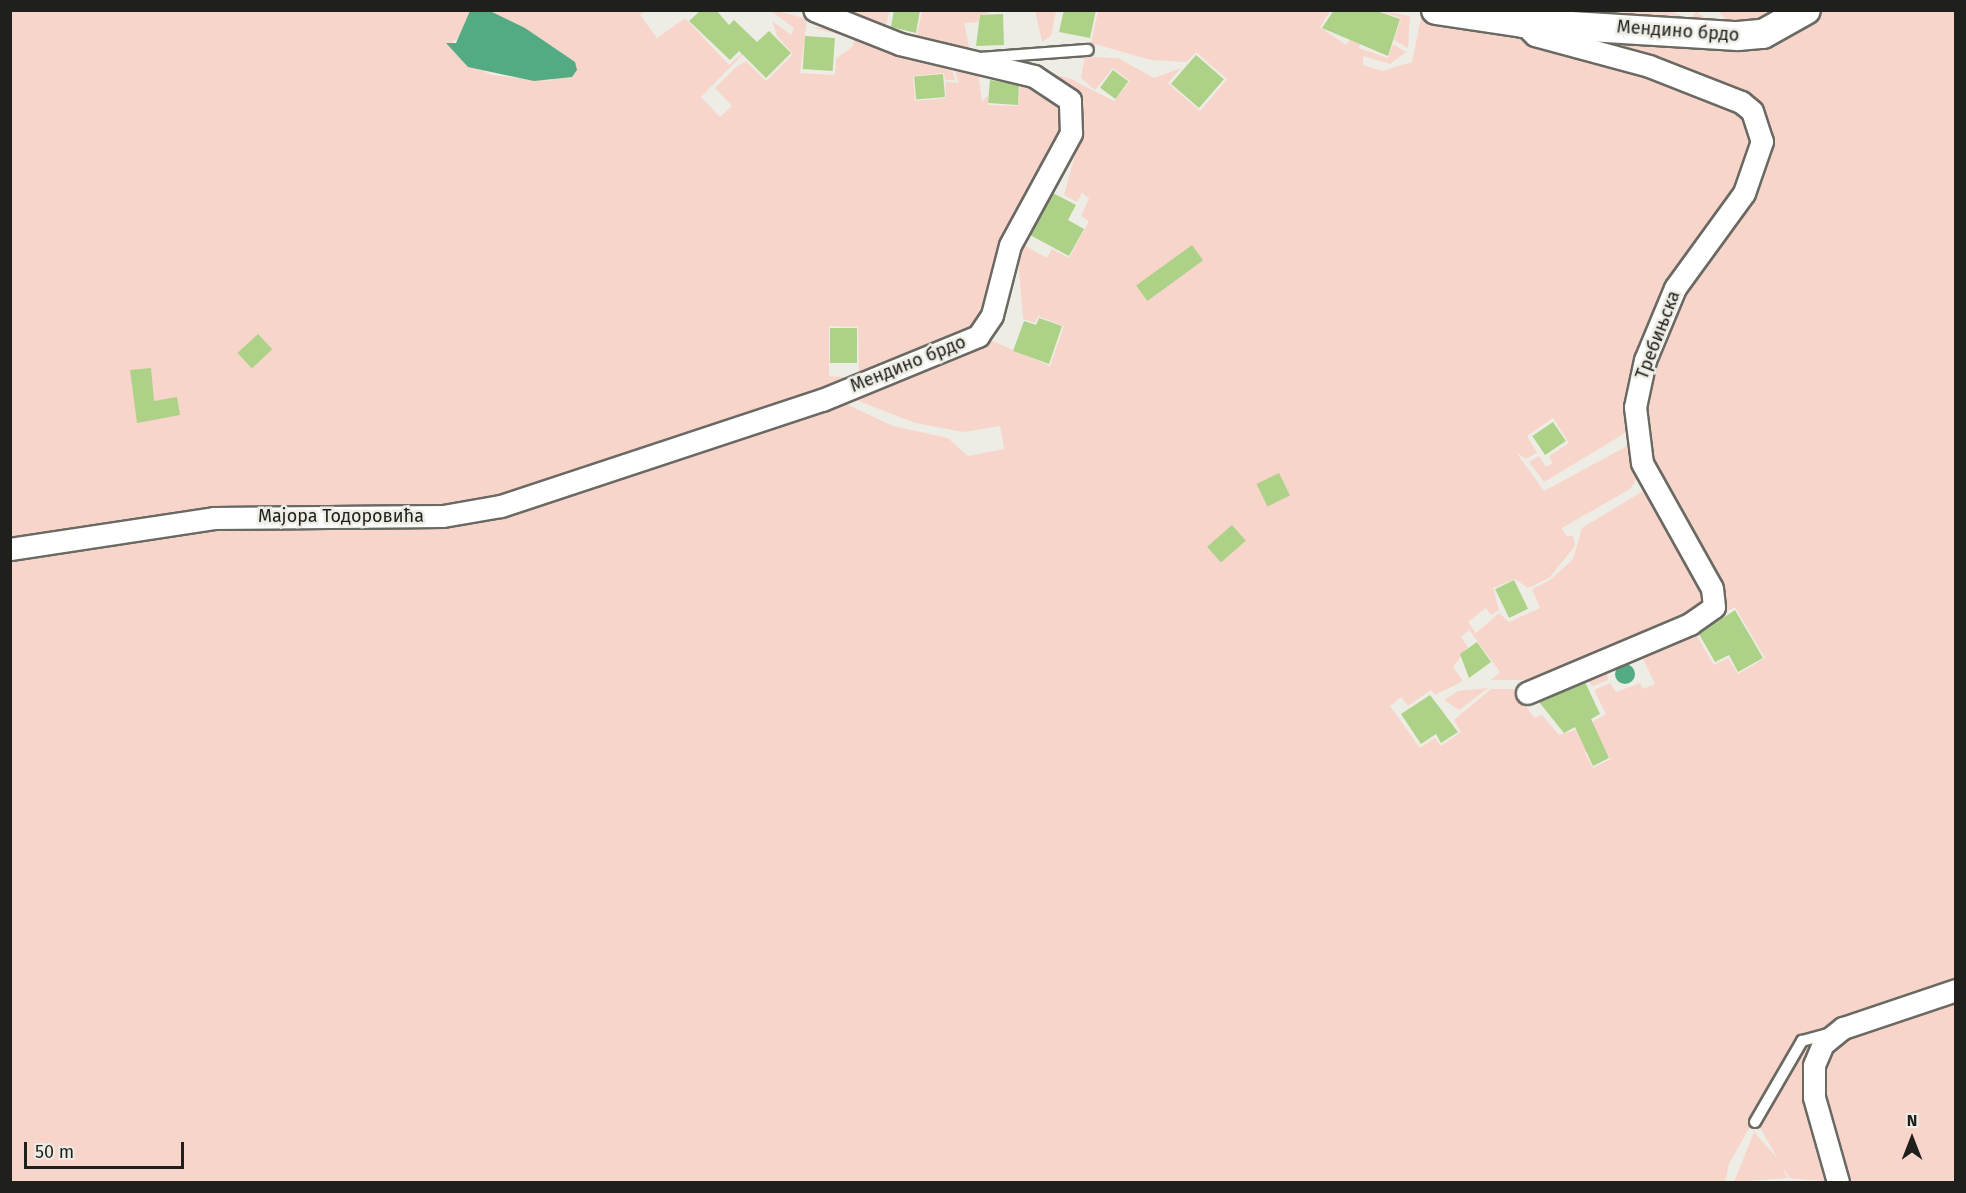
<!DOCTYPE html>
<meta charset="utf-8">
<style>
body{margin:0}
#map{position:relative;width:1966px;height:1193px;overflow:hidden;background:#eeede5;font-family:"Fira Sans",sans-serif}
div>[style]{position:absolute}
.green>*{inset:0;background:#f7d5cb}
.water>*{inset:0;background:#52ab82}
.round{border-radius:50%}
.building>*{inset:0;background:#add287;transform-origin:0 0}
.roads{filter:drop-shadow(2px 0 #6a6962) drop-shadow(-2px 0 #6a6962) drop-shadow(0 2px #6a6962) drop-shadow(0 -2px #6a6962)}
.lane>*{height:10px;margin:-5px;padding:0 5px;transform-origin:5px;border-radius:5px;background:#fff}
.street>*{height:21px;margin:-10.5px;padding:0 10.5px;transform-origin:10.5px;border-radius:10.5px;background:#fff}
.secondary>*{height:28px;margin:-14px;padding:0 14px;transform-origin:14px;border-radius:14px;background:#fff}
span{translate:-50% -50%;white-space:nowrap;text-align:center;line-height:1.15;-webkit-text-stroke:5px #eeede5;paint-order:stroke}
.street-label{font-size:18px;color:#1f1f1c}
.frame{position:absolute;inset:0;border:12px solid #1f1f1c;pointer-events:none}
.north{position:absolute;left:1882px;top:1109px;width:60px;height:60px;-webkit-text-stroke:4px #eeede5;paint-order:stroke;rotate:0deg;font-size:16px;font-weight:700;line-height:24px;text-align:center;color:#1f1f1c}
.north::after{content:'';display:block;margin:auto;width:21px;height:27px;background:#1f1f1c;clip-path:polygon(50% 0,100% 100%,50% 72%,0 100%)}
.scale{position:absolute;left:24px;top:1142px;width:160px;height:27px;box-sizing:border-box;border:3px solid #1f1f1c;border-top:0;padding-left:8px;font-size:18px;line-height:21px;white-space:nowrap;color:#1f1f1c;-webkit-text-stroke:4px #eeede5;paint-order:stroke}
</style>
<div id="map">
<div class="green">
<i style="clip-path:polygon(1669px 10px,1690px 20px,1696px 11px,1714px 25px,1501px 11px)"></i>
<i style="clip-path:polygon(11px 11px,472px 11px,460px 37px,449px 44px,460px 58px,491px 75px,551px 81px,559px 51px,490px 11px,645px 11px,640px 15px,657px 38px,685px 18px,729px 65px,756px 41px,701px 97px,720px 117px,732px 106px,715px 88px,736px 67px,746px 61px,766px 81px,793px 54px,777px 36px,772px 21px,791px 35px,794px 28px,771px 11px,778px 11px,807px 19px,800px 73px,835px 75px,836px 59px,853px 46px,854px 38px,810px 27px,843px 30px,950px 63px,955px 80px,945px 80px,944px 73px,913px 76px,915px 101px,946px 98px,945px 82px,959px 83px,952px 62px,977px 63px,982px 102px,988px 95px,988px 105px,1018px 106px,1021px 76px,1051px 87px,1069px 117px,982px 325px,859px 376px,858px 327px,829px 326px,829px 376px,844px 377px,841px 385px,503px 501px,11px 545px)"></i>
<i style="clip-path:polygon(830px 11px,889px 12px,885px 32px)"></i>
<i style="clip-path:polygon(922px 11px,987px 11px,988px 14px,979px 15px,979px 22px,964px 23px,969px 47px,974px 50px,956px 51px,890px 30px,917px 35px)"></i>
<i style="clip-path:polygon(1035px 11px,1056px 11px,1051px 36px,1042px 42px)"></i>
<i style="clip-path:polygon(1098px 11px,1330px 11px,1320px 27px,1346px 45px,1372px 11px,1359px 48px,1388px 58px,1393px 44px,1406px 52px,1390px 64px,1363px 56px,1363px 65px,1382px 71px,1412px 62px,1421px 18px,1524px 33px,1558px 49px,1677px 82px,1748px 116px,1754px 142px,1748px 171px,1719px 219px,1691px 250px,1653px 327px,1632px 393px,1627px 432px,1544px 482px,1529px 462px,1539px 456px,1546px 467px,1553px 463px,1549px 456px,1569px 443px,1553px 418px,1527px 436px,1537px 453px,1526px 459px,1516px 452px,1544px 491px,1631px 444px,1640px 474px,1630px 489px,1562px 528px,1566px 536px,1573px 536px,1575px 546px,1549px 578px,1528px 588px,1515px 579px,1493px 588px,1499px 610px,1491px 615px,1486px 608px,1468px 622px,1476px 633px,1499px 613px,1509px 622px,1540px 608px,1532px 589px,1550px 580px,1573px 559px,1582px 528px,1648px 488px,1711px 596px,1708px 609px,1572px 670px,1536px 680px,1491px 680px,1500px 672px,1469px 630px,1461px 637px,1468px 647px,1453px 667px,1463px 681px,1435px 695px,1431px 690px,1408px 706px,1401px 697px,1390px 706px,1420px 748px,1435px 738px,1441px 746px,1461px 732px,1454px 720px,1491px 689px,1515px 689px,1534px 718px,1542px 715px,1559px 735px,1581px 728px,1593px 749px,1585px 753px,1593px 768px,1611px 759px,1585px 726px,1606px 714px,1594px 690px,1610px 683px,1616px 692px,1640px 683px,1643px 689px,1655px 684px,1643px 659px,1635px 656px,1607px 668px,1608px 680px,1593px 686px,1583px 677px,1545px 693px,1693px 629px,1714px 665px,1728px 658px,1738px 674px,1765px 658px,1735px 607px,1727px 611px,1718px 586px,1658px 484px,1639px 416px,1649px 366px,1678px 292px,1756px 184px,1769px 143px,1765px 120px,1741px 97px,1564px 35px,1739px 46px,1786px 36px,1820px 11px,1955px 11px,1955px 984px,1892px 1011px,1831px 1024px,1799px 1039px,1729px 1164px,1725px 1182px,11px 1182px,11px 554px,217px 523px,471px 516px,576px 488px,728px 433px,844px 403px,893px 426px,948px 438px,968px 456px,1004px 449px,1000px 426px,964px 432px,915px 423px,846px 396px,953px 355px,986px 336px,1009px 266px,988px 339px,1050px 366px,1064px 326px,1038px 316px,1035px 323px,1023px 319px,1017px 244px,1076px 133px,1061px 181px,1022px 244px,1047px 258px,1052px 249px,1069px 258px,1089px 221px,1081px 216px,1089px 198px,1082px 193px,1077px 202px,1064px 195px,1085px 119px,1071px 92px,1032px 70px,1069px 78px,1114px 101px,1130px 81px,1113px 68px,1095px 90px,1081px 78px,1085px 57px,1118px 58px,1154px 78px,1181px 68px,1168px 83px,1200px 111px,1227px 79px,1196px 52px,1187px 62px,1151px 60px,1091px 43px)"></i>
<i style="clip-path:polygon(1380px 11px,1410px 16px,1408px 48px,1394px 40px,1401px 18px)"></i>
<i style="clip-path:polygon(1718px 11px,1788px 11px,1733px 27px)"></i>
<i style="clip-path:polygon(1488px 688px,1459px 710px,1444px 700px,1458px 691px)"></i>
<i style="clip-path:polygon(1955px 995px,1955px 1182px,1842px 1182px,1818px 1073px,1840px 1035px)"></i>
<i style="clip-path:polygon(1809px 1042px,1817px 1046px,1834px 1182px,1789px 1178px,1759px 1126px)"></i>
<i style="clip-path:polygon(1754px 1132px,1780px 1161px,1787px 1178px,1734px 1182px)"></i>
</div>
<div class="water">
<i style="clip-path:polygon(470px 11px,490px 11px,525px 28px,575px 62px,577px 70px,572px 77px,534px 81px,468px 67px,446px 43px,456px 43px)"></i>
<i class="round" style="left:1615px;top:664px;width:20px;height:20px"></i>
</div>
<div class="building">
<i style="clip-path:polygon(701px 10px,716px 10px,729px 25px,734px 20px,757px 42px,769px 31px,791px 53px,766px 78px,739px 51px,730px 60px,689px 21px)"></i>
<i style="clip-path:polygon(894px 10px,920px 10px,916px 33px,891px 27px)"></i>
<i style="clip-path:polygon(1064px 10px,1096px 10px,1090px 38px,1059px 32px)"></i>
<i style="clip-path:polygon(1334px 10px,1374px 10px,1400px 19px,1388px 56px,1322px 28px)"></i>
<i style="clip-path:polygon(1003px 14px,1004px 45px,976px 46px,980px 15px)"></i>
<i style="left:805px;top:36px;width:30px;height:33px;rotate:4deg"></i>
<i style="left:1196px;top:55px;width:37px;height:38px;rotate:41deg"></i>
<i style="left:1113px;top:70px;width:19px;height:22px;rotate:36deg"></i>
<i style="left:943px;top:74px;width:23px;height:29px;rotate:85deg"></i>
<i style="clip-path:polygon(990px 80px,1019px 85px,1018px 105px,988px 103px)"></i>
<i style="clip-path:polygon(1053px 193px,1076px 205px,1068px 220px,1084px 229px,1069px 256px,1030px 235px)"></i>
<i style="left:1192px;top:245px;width:19px;height:69px;rotate:54deg"></i>
<i style="clip-path:polygon(1039px 318px,1062px 326px,1049px 364px,1013px 351px,1024px 321px,1036px 325px)"></i>
<i style="left:830px;top:328px;width:27px;height:35px"></i>
<i style="left:258px;top:334px;width:21px;height:28px;rotate:47deg"></i>
<i style="clip-path:polygon(151px 368px,154px 401px,177px 397px,180px 415px,137px 423px,130px 370px)"></i>
<i style="left:1553px;top:422px;width:23px;height:25px;rotate:56deg"></i>
<i style="left:1279px;top:473px;width:25px;height:25px;rotate:64deg"></i>
<i style="left:1232px;top:525px;width:21px;height:33px;rotate:49deg"></i>
<i style="left:1514px;top:580px;width:32px;height:21px;rotate:64deg"></i>
<i style="clip-path:polygon(1735px 610px,1763px 658px,1738px 672px,1729px 655px,1715px 662px,1699px 634px)"></i>
<i style="clip-path:polygon(1477px 642px,1491px 662px,1469px 678px,1460px 654px)"></i>
<i style="clip-path:polygon(1585px 682px,1600px 714px,1591px 719px,1609px 758px,1593px 766px,1575px 727px,1564px 733px,1539px 702px)"></i>
<i style="clip-path:polygon(1430px 695px,1458px 732px,1441px 743px,1436px 734px,1421px 744px,1401px 714px)"></i>
</div>
<div class="roads">
<div class="lane">
<i style="left:978px;top:58px;width:110px;rotate:-4.2deg"></i>
<i style="left:1755px;top:1122px;width:94px;rotate:-59.9deg"></i>
<i style="left:1802px;top:1041px;width:34px;rotate:-15deg"></i>
</div>
<div class="street">
<i style="left:1523px;top:23px;width:17px;rotate:45deg"></i>
<i style="left:1535px;top:35px;width:118px;rotate:15.2deg"></i>
<i style="left:1649px;top:66px;width:99px;rotate:21.4deg"></i>
<i style="left:1741px;top:102px;width:14px;rotate:39deg"></i>
<i style="left:1752px;top:111px;width:32px;rotate:72deg"></i>
<i style="left:1762px;top:141px;width:55px;rotate:109.1deg"></i>
<i style="left:1744px;top:193px;width:117px;rotate:126deg"></i>
<i style="left:1675px;top:288px;width:78px;rotate:112.6deg"></i>
<i style="left:1645px;top:360px;width:48px;rotate:102deg"></i>
<i style="left:1635px;top:407px;width:56px;rotate:82.9deg"></i>
<i style="left:1642px;top:463px;width:143px;rotate:60.8deg"></i>
<i style="left:1712px;top:588px;width:19px;rotate:84deg"></i>
<i style="left:1714px;top:607px;width:29px;rotate:145deg"></i>
<i style="left:1690px;top:624px;width:177px;rotate:157.1deg"></i>
<i style="left:10px;top:549px;width:206px;rotate:-8.6deg"></i>
<i style="left:214px;top:518px;width:229px;rotate:-0.5deg"></i>
<i style="left:443px;top:516px;width:59px;rotate:-9.8deg"></i>
<i style="left:501px;top:506px;width:338px;rotate:-18.3deg"></i>
<i style="left:822px;top:400px;width:169px;rotate:-22.3deg"></i>
<i style="left:978px;top:336px;width:25px;rotate:-56deg"></i>
<i style="left:992px;top:315px;width:72px;rotate:-75.6deg"></i>
<i style="left:1010px;top:245px;width:128px;rotate:-61.4deg"></i>
<i style="left:1071px;top:133px;width:33px;rotate:-92deg"></i>
<i style="left:1070px;top:100px;width:43px;rotate:-146.3deg"></i>
<i style="left:1034px;top:76px;width:138px;rotate:-166.6deg"></i>
<i style="left:900px;top:44px;width:92px;rotate:-158.4deg"></i>
<i style="left:1838px;top:1182px;width:88px;rotate:-105.8deg"></i>
<i style="left:1814px;top:1097px;width:32px;rotate:-90deg"></i>
<i style="left:1814px;top:1065px;width:23px;rotate:-67deg"></i>
<i style="left:1823px;top:1044px;width:26px;rotate:-39deg"></i>
<i style="left:1843px;top:1028px;width:119px;rotate:-18.6deg"></i>
</div>
<div class="secondary">
<i style="left:1436px;top:10px;width:88px;rotate:8.5deg"></i>
<i style="left:1523px;top:23px;width:215px;rotate:3.5deg"></i>
<i style="left:1738px;top:36px;width:25px;rotate:-5deg"></i>
<i style="left:1763px;top:34px;width:49px;rotate:-29.2deg"></i>
</div>
</div>
<div class="street-label">
<span style="left:1678px;top:31px;rotate:4deg">Мендино брдо</span>
<span style="left:1658px;top:335px;rotate:-69deg">Требињска</span>
<span style="left:908px;top:364px;rotate:-22deg">Мендино брдо</span>
<span style="left:341px;top:516px">Мајора Тодоровића</span>
</div>
<div class="frame"></div>
<div class="north">N</div>
<div class="scale">50 m</div>
</div>
